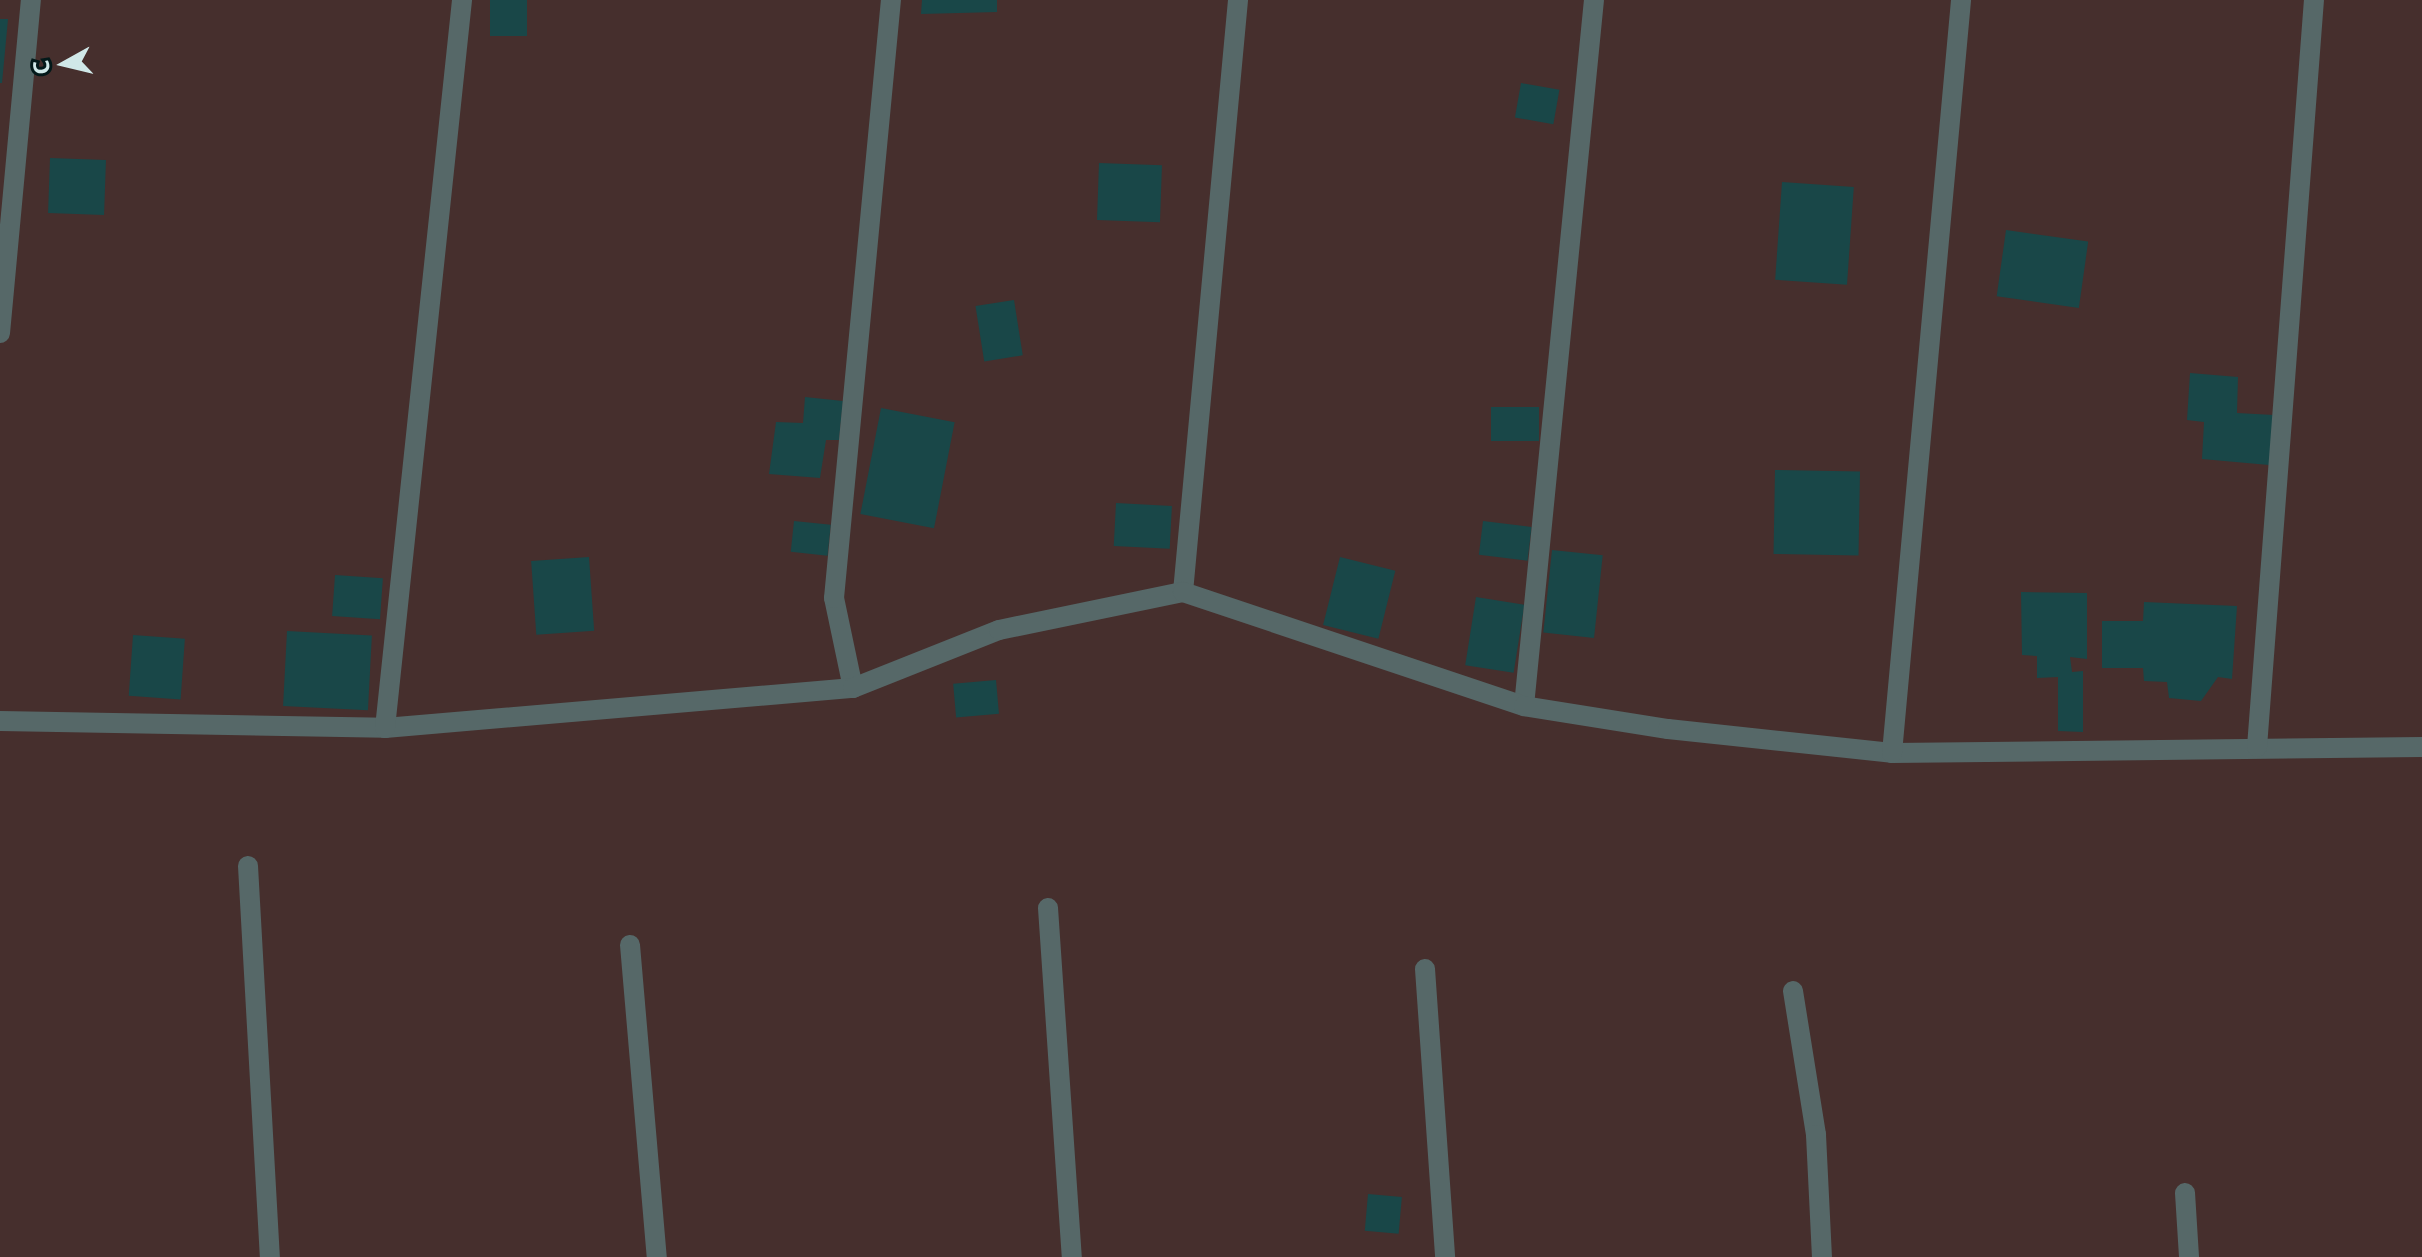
<!DOCTYPE html>
<meta charset="utf-8">
<style>
body{margin:0}
#map{position:relative;width:2422px;height:1257px;overflow:hidden;background:#012425;font-family:"Noto Sans",sans-serif}
div>[style]{position:absolute}
.green>*{inset:0;background:#462f2d;transform-origin:0 0}
.building>*{inset:0;background:#194748;transform-origin:0 0}
.minor>*{height:20px;margin:-10px;padding:0 10px;transform-origin:10px;border-radius:10px;background:#566868}
span{translate:-50% -50%;white-space:nowrap;text-align:center;line-height:1.15;-webkit-text-stroke:6px #03191a;paint-order:stroke}
.north{position:absolute;left:24px;top:24px;width:80px;height:80px;-webkit-text-stroke:6px #03191a;paint-order:stroke;rotate:262deg;font-size:22px;font-weight:700;line-height:32px;text-align:center;color:#d0e8e8}
.north::after{content:'';display:block;margin:auto;width:28px;height:36px;background:#d0e8e8;clip-path:polygon(50% 0,100% 100%,50% 72%,0 100%)}
</style>
<div id="map">
<div class="green">
<i style="left:0;top:0;width:2422px;height:1257px"></i>
</div>
<div class="building">
<i style="left:490px;top:0;width:37px;height:36px"></i>
<i style="clip-path:polygon(922px 0,997px 0,997px 12px,921px 14px)"></i>
<i style="clip-path:polygon(0 19px,8px 19px,2px 83px,0 83px)"></i>
<i style="left:1521px;top:83px;width:39px;height:35px;rotate:10deg"></i>
<i style="left:50px;top:158px;width:56px;height:55px;rotate:2deg"></i>
<i style="left:1099px;top:163px;width:63px;height:57px;rotate:2deg"></i>
<i style="left:1782px;top:182px;width:72px;height:98px;rotate:4deg"></i>
<i style="left:2006px;top:230px;width:83px;height:67px;rotate:8deg"></i>
<i style="left:1014px;top:300px;width:56px;height:39px;rotate:81deg"></i>
<i style="clip-path:polygon(2190px 373px,2238px 377px,2237px 413px,2274px 415px,2269px 465px,2202px 459px,2204px 422px,2187px 420px)"></i>
<i style="clip-path:polygon(805px 397px,843px 401px,839px 440px,826px 440px,820px 478px,769px 474px,776px 422px,803px 423px)"></i>
<i style="left:1491px;top:407px;width:48px;height:34px"></i>
<i style="left:881px;top:408px;width:75px;height:108px;rotate:11deg"></i>
<i style="left:1775px;top:470px;width:85px;height:84px;rotate:1deg"></i>
<i style="left:1116px;top:503px;width:56px;height:43px;rotate:3deg"></i>
<i style="left:794px;top:521px;width:37px;height:31px;rotate:6deg"></i>
<i style="left:1483px;top:521px;width:49px;height:34px;rotate:7deg"></i>
<i style="left:1552px;top:550px;width:51px;height:83px;rotate:6deg"></i>
<i style="left:589px;top:557px;width:74px;height:58px;rotate:86deg"></i>
<i style="left:1340px;top:557px;width:57px;height:70px;rotate:14deg"></i>
<i style="left:335px;top:575px;width:48px;height:41px;rotate:4deg"></i>
<i style="clip-path:polygon(2021px 592px,2087px 593px,2087px 659px,2070px 657px,2072px 672px,2083px 671px,2083px 732px,2058px 731px,2058px 677px,2037px 678px,2037px 656px,2022px 655px)"></i>
<i style="left:1476px;top:597px;width:49px;height:69px;rotate:9deg"></i>
<i style="clip-path:polygon(2144px 602px,2237px 606px,2232px 679px,2218px 677px,2201px 701px,2169px 698px,2167px 682px,2144px 681px,2143px 668px,2102px 668px,2102px 621px,2143px 621px)"></i>
<i style="left:287px;top:631px;width:85px;height:75px;rotate:3deg"></i>
<i style="left:133px;top:635px;width:52px;height:61px;rotate:4deg"></i>
<i style="left:996px;top:680px;width:34px;height:43px;rotate:85deg"></i>
<i style="left:1368px;top:1194px;width:34px;height:37px;rotate:5deg"></i>
</div>
<div class="minor">
<i style="left:0;top:333px;width:334px;rotate:-84.7deg"></i>
<i style="left:1183px;top:592px;width:595px;rotate:-84.69deg"></i>
<i style="left:853px;top:688px;width:92px;rotate:-101.9deg"></i>
<i style="left:834px;top:598px;width:601px;rotate:-84.56deg"></i>
<i style="left:1524px;top:706px;width:709px;rotate:-84.34deg"></i>
<i style="left:0;top:721px;width:385px;rotate:1deg"></i>
<i style="left:385px;top:728px;width:470px;rotate:-4.9deg"></i>
<i style="left:853px;top:688px;width:157px;rotate:-21.7deg"></i>
<i style="left:999px;top:630px;width:188px;rotate:-11.7deg"></i>
<i style="left:1183px;top:592px;width:360px;rotate:18.5deg"></i>
<i style="left:1524px;top:706px;width:146px;rotate:9.1deg"></i>
<i style="left:1668px;top:729px;width:225px;rotate:6.1deg"></i>
<i style="left:1892px;top:753px;width:530px;rotate:-0.65deg"></i>
<i style="left:385px;top:728px;width:732px;rotate:-83.96deg"></i>
<i style="left:2257px;top:747px;width:749px;rotate:-85.64deg"></i>
<i style="left:1892px;top:753px;width:756px;rotate:-84.76deg"></i>
<i style="left:248px;top:866px;width:392px;rotate:86.8deg"></i>
<i style="left:1048px;top:908px;width:350px;rotate:86.1deg"></i>
<i style="left:630px;top:945px;width:313px;rotate:85.1deg"></i>
<i style="left:1425px;top:969px;width:289px;rotate:86deg"></i>
<i style="left:1793px;top:991px;width:146px;rotate:80.9deg"></i>
<i style="left:1816px;top:1135px;width:122px;rotate:87.2deg"></i>
<i style="left:2185px;top:1193px;width:64px;rotate:86.4deg"></i>
</div>
<div class="north">С</div>
</div>
